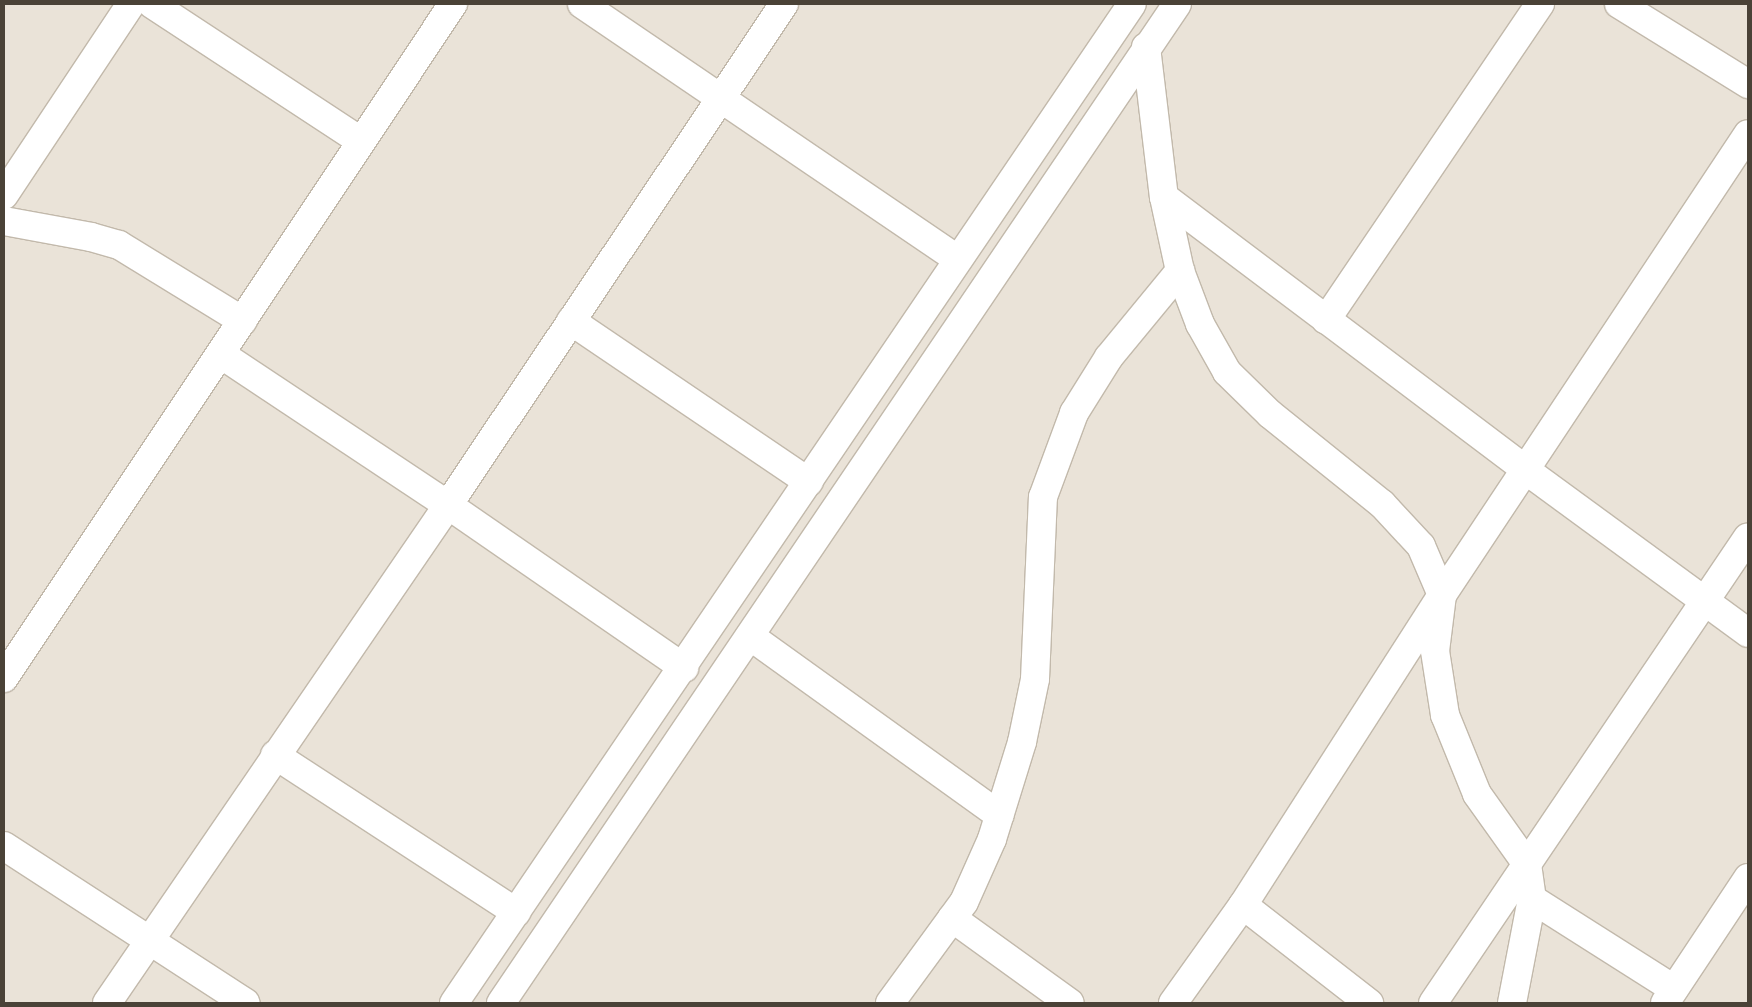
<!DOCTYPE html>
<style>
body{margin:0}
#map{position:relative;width:1752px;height:1007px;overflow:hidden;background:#f6f1ea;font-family:Lato,sans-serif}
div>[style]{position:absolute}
.residential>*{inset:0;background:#eae3d8;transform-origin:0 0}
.roads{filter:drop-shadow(1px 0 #c2b9ab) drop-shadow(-1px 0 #c2b9ab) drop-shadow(0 1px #c2b9ab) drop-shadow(0 -1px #c2b9ab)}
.minor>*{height:28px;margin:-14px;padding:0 14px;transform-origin:14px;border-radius:14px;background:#fff}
.tertiary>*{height:28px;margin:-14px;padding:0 14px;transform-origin:14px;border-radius:14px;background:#fff}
span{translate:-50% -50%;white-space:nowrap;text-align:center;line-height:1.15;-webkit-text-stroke:4px #fff;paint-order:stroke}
.frame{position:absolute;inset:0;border:5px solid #4a4237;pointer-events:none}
</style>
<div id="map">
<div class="residential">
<i style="left:4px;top:4px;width:1744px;height:999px"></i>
</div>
<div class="roads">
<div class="minor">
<i style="left:152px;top:4px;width:248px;rotate:33.3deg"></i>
<i style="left:582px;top:4px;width:453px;rotate:34.2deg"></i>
<i style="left:1619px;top:4px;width:152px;rotate:31.8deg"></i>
<i style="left:1146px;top:47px;width:151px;rotate:83.2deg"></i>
<i style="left:1164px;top:197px;width:76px;rotate:77.8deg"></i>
<i style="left:1180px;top:271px;width:57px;rotate:69.3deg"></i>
<i style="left:1200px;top:324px;width:55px;rotate:60.6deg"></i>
<i style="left:1227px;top:372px;width:60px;rotate:44.3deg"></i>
<i style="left:1270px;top:414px;width:144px;rotate:38.8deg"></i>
<i style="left:1382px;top:504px;width:57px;rotate:47.1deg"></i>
<i style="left:1421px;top:546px;width:53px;rotate:66.8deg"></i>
<i style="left:1442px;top:595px;width:56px;rotate:97.1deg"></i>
<i style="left:1435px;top:651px;width:65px;rotate:81.1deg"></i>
<i style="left:1445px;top:715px;width:85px;rotate:67.9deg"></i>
<i style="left:1477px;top:794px;width:86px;rotate:54.5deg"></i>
<i style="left:1527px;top:864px;width:35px;rotate:82deg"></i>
<i style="left:1532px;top:899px;width:106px;rotate:100.9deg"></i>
<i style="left:4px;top:195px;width:229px;rotate:-56.4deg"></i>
<i style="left:1164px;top:197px;width:455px;rotate:37deg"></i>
<i style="left:1527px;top:471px;width:274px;rotate:36.2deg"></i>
<i style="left:4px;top:221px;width:88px;rotate:10.4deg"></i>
<i style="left:91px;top:237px;width:29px;rotate:16deg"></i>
<i style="left:119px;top:245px;width:145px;rotate:31.5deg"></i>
<i style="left:1326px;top:320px;width:382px;rotate:-55.9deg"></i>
<i style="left:571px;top:321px;width:287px;rotate:34.1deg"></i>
<i style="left:222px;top:355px;width:271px;rotate:33.6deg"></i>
<i style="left:448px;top:505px;width:287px;rotate:34.6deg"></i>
<i style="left:750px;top:636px;width:307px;rotate:35.7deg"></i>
<i style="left:4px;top:678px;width:810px;rotate:-56.33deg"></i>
<i style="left:275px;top:755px;width:288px;rotate:33.1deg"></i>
<i style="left:4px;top:846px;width:288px;rotate:33deg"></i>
<i style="left:1532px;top:899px;width:168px;rotate:32.4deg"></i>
<i style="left:1243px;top:905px;width:160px;rotate:37.9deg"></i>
<i style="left:952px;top:918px;width:145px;rotate:35.8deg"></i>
<i style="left:107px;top:1003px;width:604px;rotate:-55.6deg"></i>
<i style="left:448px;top:505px;width:603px;rotate:-56.15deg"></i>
<i style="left:890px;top:1003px;width:125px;rotate:-53.8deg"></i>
<i style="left:964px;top:902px;width:69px;rotate:-66deg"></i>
<i style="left:992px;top:839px;width:102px;rotate:-72.8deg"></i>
<i style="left:1022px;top:742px;width:64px;rotate:-78.3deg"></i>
<i style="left:1035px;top:679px;width:182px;rotate:-87.5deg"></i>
<i style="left:1043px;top:497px;width:90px;rotate:-69.7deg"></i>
<i style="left:1074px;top:413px;width:66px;rotate:-58deg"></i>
<i style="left:1109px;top:357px;width:112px;rotate:-50.5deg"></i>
<i style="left:1173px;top:1003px;width:120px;rotate:-54.5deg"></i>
<i style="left:1243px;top:905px;width:368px;rotate:-57.3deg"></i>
<i style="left:1442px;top:595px;width:553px;rotate:-56.42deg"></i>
<i style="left:1433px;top:1003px;width:562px;rotate:-55.94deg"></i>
<i style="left:1665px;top:1003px;width:150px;rotate:-56.4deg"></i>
</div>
<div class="tertiary">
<i style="left:454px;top:1003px;width:1207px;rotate:-55.84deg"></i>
<i style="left:501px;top:1003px;width:1206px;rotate:-55.91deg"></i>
</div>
</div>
<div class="frame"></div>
</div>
